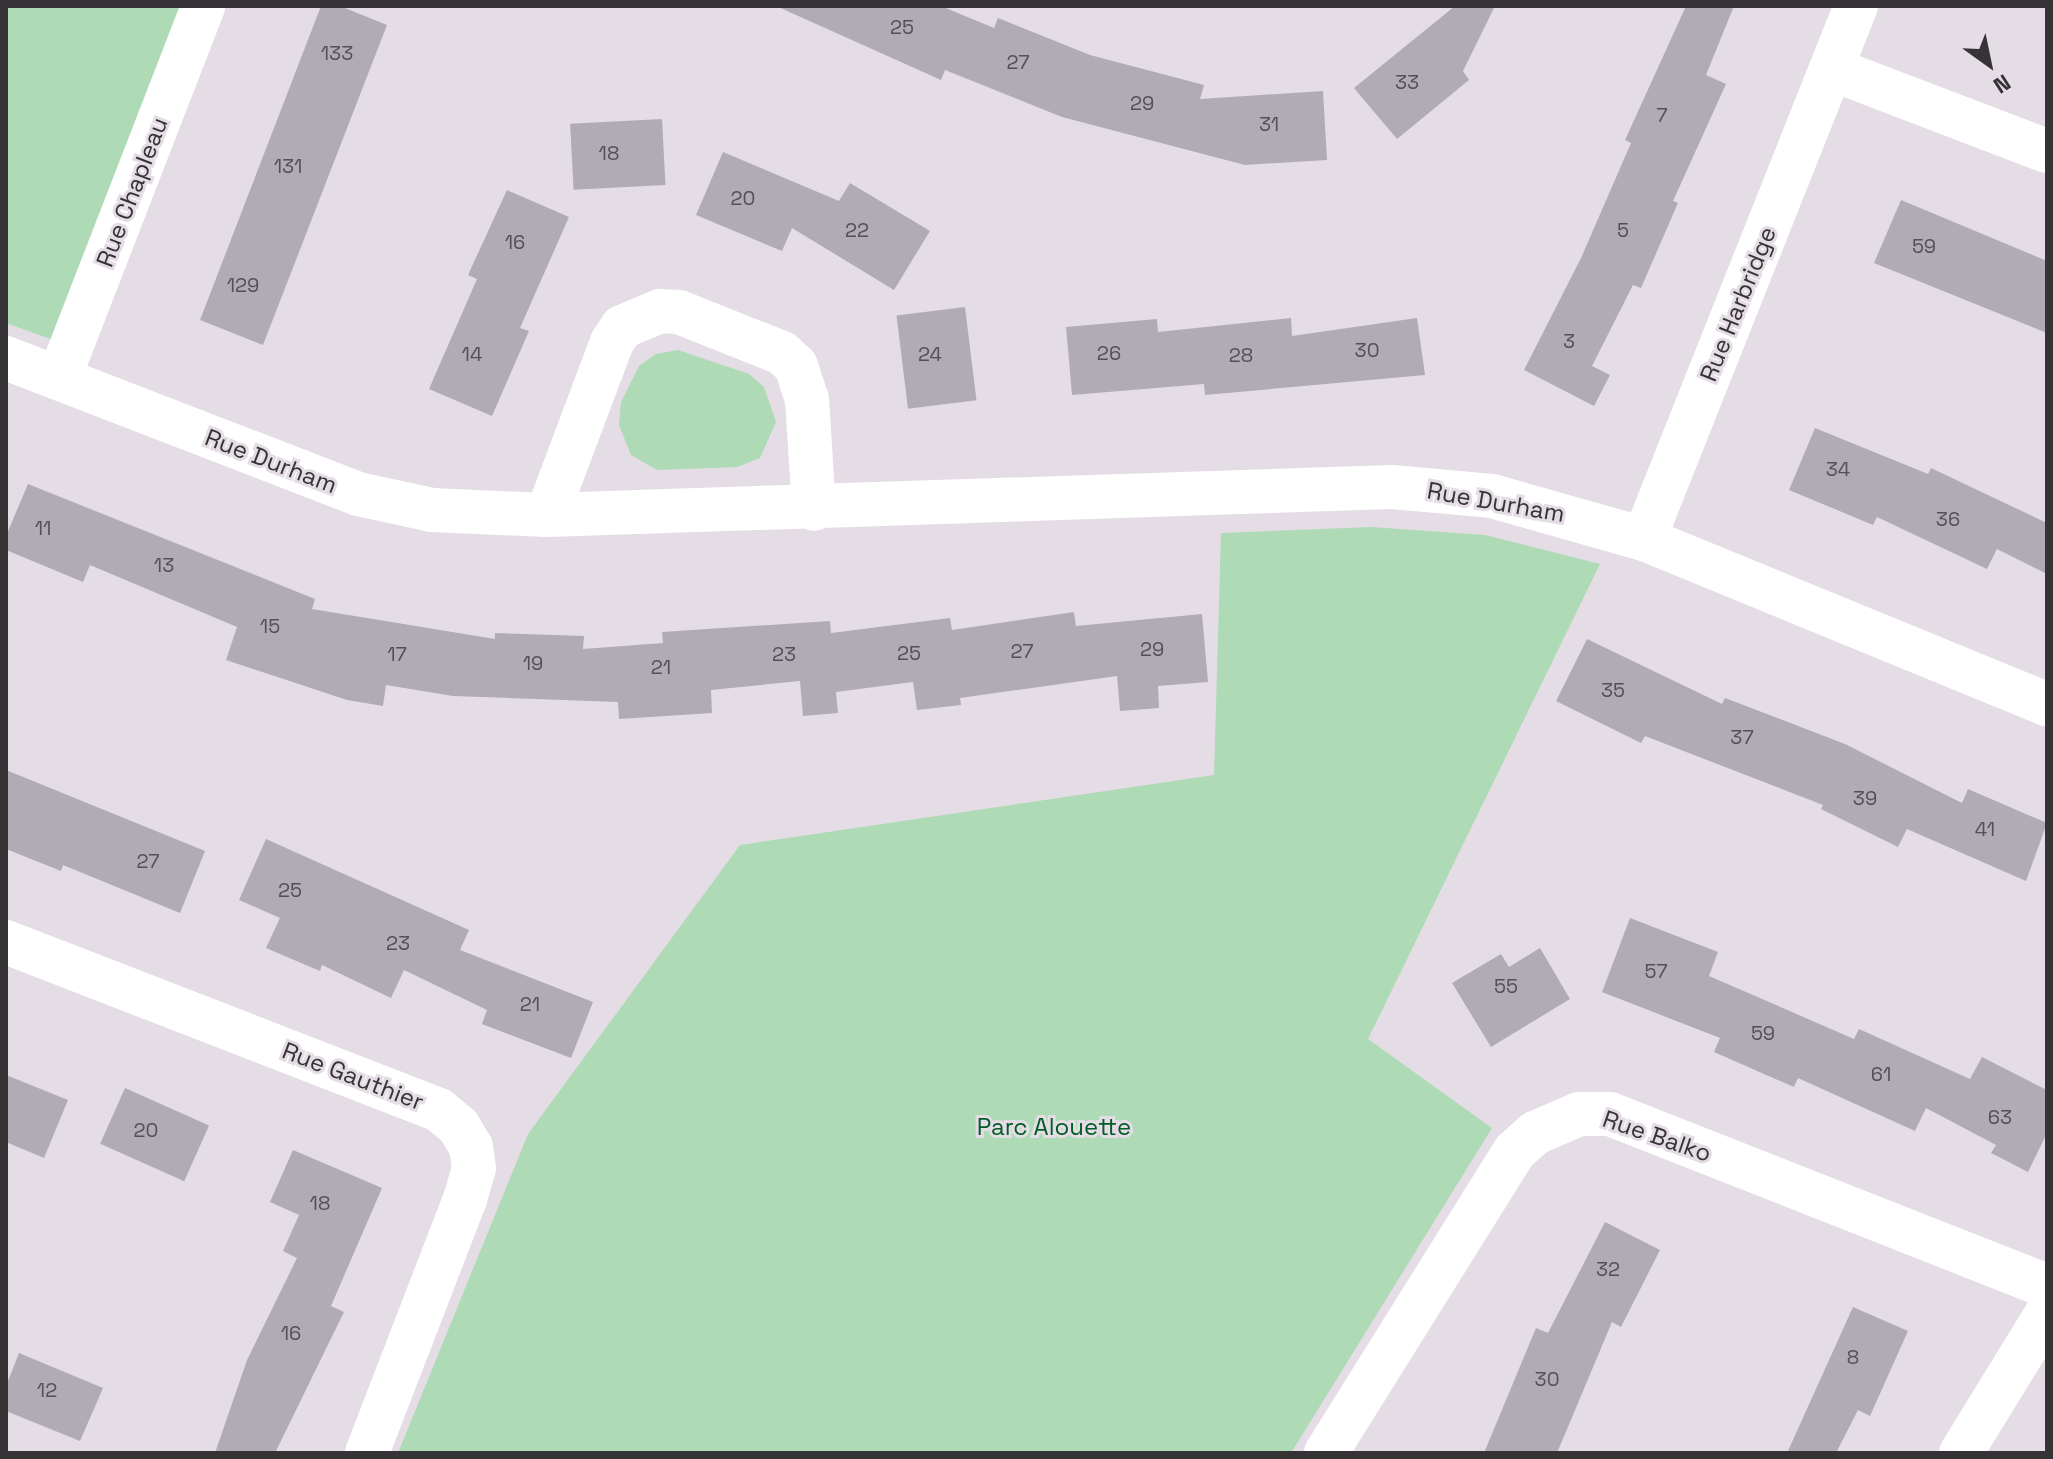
<!DOCTYPE html>
<style>
body{margin:0}
#map{position:relative;width:2053px;height:1459px;overflow:hidden;background:#e5dde5;font-family:"Space Grotesk",sans-serif}
div>[style]{position:absolute}
.green>*{inset:0;background:#aedab5}
.building>*{inset:0;background:#afacb5;transform-origin:0 0}
.street>*{height:44px;margin:-22px;padding:0 22px;transform-origin:22px;border-radius:22px;background:#fff}
span{translate:-50% -50%;white-space:nowrap;text-align:center;line-height:1.15;-webkit-text-stroke:6px #e5dde5;paint-order:stroke}
.number-label{font-size:20px;color:#545156}
.number-label span{-webkit-text-stroke-width:0}
.street-label{font-size:24px;color:#363336}
.park-label{font-size:24px;color:#025c25}
.frame{position:absolute;inset:0;border:8px solid #363336;pointer-events:none}
.north{position:absolute;left:1949px;top:24px;width:80px;height:80px;-webkit-text-stroke:6px #e5dde5;paint-order:stroke;rotate:147deg;font-size:22px;font-weight:700;line-height:32px;text-align:center;color:#363336}
.north::after{content:'';display:block;margin:auto;width:28px;height:36px;background:#363336;clip-path:polygon(50% 0,100% 100%,50% 72%,0 100%)}
</style>
<div id="map">
<div class="green">
<i style="clip-path:polygon(6px 6px,181px 6px,56px 341px,6px 323px)"></i>
<i style="clip-path:polygon(678px 350px,749px 374px,764px 387px,776px 422px,760px 458px,737px 467px,657px 470px,631px 455px,619px 425px,621px 402px,639px 366px,656px 354px)"></i>
<i style="clip-path:polygon(1371px 527px,1485px 535px,1600px 564px,1368px 1039px,1492px 1128px,1291px 1453px,398px 1453px,528px 1134px,740px 845px,1214px 775px,1221px 533px)"></i>
</div>
<div class="building">
<i style="clip-path:polygon(321px 6px,340px 6px,387px 25px,263px 345px,200px 320px)"></i>
<i style="clip-path:polygon(776px 6px,941px 6px,994px 28px,998px 18px,1090px 55px,1204px 85px,1200px 99px,1323px 91px,1327px 160px,1245px 165px,1062px 117px,945px 70px,941px 80px)"></i>
<i style="clip-path:polygon(1455px 6px,1495px 6px,1463px 71px,1469px 80px,1397px 139px,1354px 88px)"></i>
<i style="clip-path:polygon(1686px 6px,1734px 6px,1706px 75px,1726px 84px,1673px 201px,1678px 203px,1641px 288px,1633px 285px,1592px 366px,1610px 375px,1594px 406px,1524px 370px,1581px 258px,1631px 143px,1625px 140px)"></i>
<i style="left:662px;top:119px;width:66px;height:92px;rotate:87deg"></i>
<i style="clip-path:polygon(723px 152px,839px 201px,850px 183px,930px 231px,894px 290px,792px 228px,782px 251px,696px 215px)"></i>
<i style="clip-path:polygon(507px 190px,569px 217px,520px 328px,529px 331px,492px 416px,429px 389px,477px 279px,468px 275px)"></i>
<i style="clip-path:polygon(1901px 200px,2047px 261px,2047px 333px,1874px 263px)"></i>
<i style="left:965px;top:307px;width:94px;height:69px;rotate:83deg"></i>
<i style="clip-path:polygon(1291px 318px,1292px 336px,1417px 318px,1425px 375px,1205px 395px,1204px 384px,1072px 395px,1066px 327px,1157px 319px,1158px 332px)"></i>
<i style="clip-path:polygon(1815px 428px,1928px 474px,1931px 468px,2047px 523px,2047px 574px,1997px 549px,1987px 569px,1877px 517px,1873px 525px,1789px 490px)"></i>
<i style="clip-path:polygon(28px 484px,315px 599px,312px 609px,495px 639px,495px 633px,584px 636px,583px 649px,663px 643px,662px 632px,830px 621px,831px 633px,950px 618px,952px 630px,1074px 612px,1076px 626px,1202px 614px,1208px 682px,1158px 686px,1159px 708px,1120px 711px,1117px 676px,960px 698px,961px 705px,917px 710px,913px 682px,836px 692px,838px 713px,803px 716px,800px 681px,711px 690px,712px 713px,619px 719px,618px 702px,453px 696px,386px 685px,383px 706px,347px 700px,226px 660px,237px 627px,90px 565px,83px 582px,6px 550px,6px 536px)"></i>
<i style="clip-path:polygon(1587px 639px,1722px 704px,1725px 698px,1845px 744px,1962px 803px,1968px 789px,2047px 823px,2026px 881px,1907px 829px,1898px 847px,1821px 809px,1823px 805px,1645px 736px,1641px 743px,1556px 701px)"></i>
<i style="clip-path:polygon(6px 770px,205px 851px,180px 913px,63px 865px,61px 871px,6px 849px)"></i>
<i style="clip-path:polygon(266px 839px,469px 930px,460px 950px,593px 1002px,571px 1058px,482px 1024px,487px 1010px,404px 970px,391px 998px,322px 965px,320px 971px,266px 948px,280px 918px,239px 900px)"></i>
<i style="clip-path:polygon(1630px 918px,1718px 952px,1709px 976px,1854px 1039px,1859px 1029px,1970px 1079px,1982px 1057px,2047px 1090px,2047px 1133px,2028px 1172px,1991px 1153px,1996px 1145px,1926px 1108px,1915px 1131px,1798px 1078px,1794px 1087px,1714px 1052px,1720px 1038px,1602px 992px)"></i>
<i style="clip-path:polygon(1540px 948px,1570px 999px,1491px 1047px,1452px 983px,1501px 954px,1509px 967px)"></i>
<i style="clip-path:polygon(6px 1075px,68px 1100px,44px 1158px,6px 1142px)"></i>
<i style="left:125px;top:1088px;width:92px;height:61px;rotate:24deg"></i>
<i style="clip-path:polygon(293px 1150px,382px 1188px,331px 1306px,344px 1312px,275px 1453px,215px 1453px,247px 1360px,297px 1258px,283px 1251px,299px 1215px,270px 1202px)"></i>
<i style="clip-path:polygon(1605px 1222px,1660px 1250px,1621px 1327px,1612px 1322px,1557px 1453px,1484px 1453px,1536px 1328px,1548px 1333px)"></i>
<i style="clip-path:polygon(1853px 1307px,1908px 1331px,1870px 1416px,1858px 1410px,1836px 1453px,1787px 1453px)"></i>
<i style="clip-path:polygon(19px 1353px,103px 1388px,80px 1441px,6px 1411px,6px 1386px)"></i>
</div>
<div class="street">
<i style="left:1832px;top:69px;width:230px;rotate:20.9deg"></i>
<i style="left:6px;top:358px;width:377px;rotate:21.1deg"></i>
<i style="left:358px;top:494px;width:76px;rotate:12.2deg"></i>
<i style="left:432px;top:510px;width:115px;rotate:2.5deg"></i>
<i style="left:547px;top:515px;width:845px;rotate:-1.9deg"></i>
<i style="left:1392px;top:487px;width:100px;rotate:5.1deg"></i>
<i style="left:1492px;top:496px;width:158px;rotate:15.8deg"></i>
<i style="left:1644px;top:539px;width:435px;rotate:22.3deg"></i>
<i style="left:59px;top:378px;width:399px;rotate:-68.8deg"></i>
<i style="left:547px;top:515px;width:185px;rotate:-69.4deg"></i>
<i style="left:612px;top:342px;width:18px;rotate:-56deg"></i>
<i style="left:622px;top:327px;width:41px;rotate:-22.8deg"></i>
<i style="left:660px;top:311px;width:19px;rotate:3deg"></i>
<i style="left:679px;top:312px;width:111px;rotate:21.7deg"></i>
<i style="left:782px;top:353px;width:19px;rotate:43deg"></i>
<i style="left:796px;top:366px;width:35px;rotate:72deg"></i>
<i style="left:807px;top:399px;width:110px;rotate:86.4deg"></i>
<i style="left:1644px;top:539px;width:574px;rotate:-68.31deg"></i>
<i style="left:6px;top:942px;width:464px;rotate:21.2deg"></i>
<i style="left:439px;top:1110px;width:26px;rotate:40deg"></i>
<i style="left:459px;top:1127px;width:23px;rotate:59deg"></i>
<i style="left:471px;top:1147px;width:21px;rotate:82deg"></i>
<i style="left:474px;top:1168px;width:32px;rotate:106deg"></i>
<i style="left:465px;top:1199px;width:272px;rotate:111.1deg"></i>
<i style="left:1326px;top:1453px;width:356px;rotate:-58deg"></i>
<i style="left:1515px;top:1151px;width:27px;rotate:-42deg"></i>
<i style="left:1535px;top:1133px;width:48px;rotate:-23.4deg"></i>
<i style="left:1579px;top:1114px;width:31px"></i>
<i style="left:1610px;top:1114px;width:470px;rotate:21.5deg"></i>
<i style="left:1961px;top:1453px;width:164px;rotate:-58.4deg"></i>
</div>
<div class="number-label">
<span style="left:902px;top:27px">25</span>
<span style="left:337px;top:53px">133</span>
<span style="left:1018px;top:62px">27</span>
<span style="left:1407px;top:82px">33</span>
<span style="left:1142px;top:103px">29</span>
<span style="left:1662px;top:115px">7</span>
<span style="left:1269px;top:124px">31</span>
<span style="left:609px;top:153px">18</span>
<span style="left:288px;top:166px">131</span>
<span style="left:743px;top:198px">20</span>
<span style="left:857px;top:230px">22</span>
<span style="left:1623px;top:230px">5</span>
<span style="left:515px;top:242px">16</span>
<span style="left:1924px;top:246px">59</span>
<span style="left:243px;top:285px">129</span>
<span style="left:1569px;top:341px">3</span>
<span style="left:1367px;top:350px">30</span>
<span style="left:1109px;top:353px">26</span>
<span style="left:472px;top:354px">14</span>
<span style="left:930px;top:354px">24</span>
<span style="left:1241px;top:355px">28</span>
<span style="left:1838px;top:469px">34</span>
<span style="left:1948px;top:519px">36</span>
<span style="left:43px;top:528px">11</span>
<span style="left:164px;top:565px">13</span>
<span style="left:270px;top:626px">15</span>
<span style="left:1152px;top:649px">29</span>
<span style="left:1022px;top:651px">27</span>
<span style="left:909px;top:653px">25</span>
<span style="left:397px;top:654px">17</span>
<span style="left:784px;top:654px">23</span>
<span style="left:533px;top:663px">19</span>
<span style="left:661px;top:667px">21</span>
<span style="left:1613px;top:690px">35</span>
<span style="left:1742px;top:737px">37</span>
<span style="left:1865px;top:798px">39</span>
<span style="left:1985px;top:829px">41</span>
<span style="left:148px;top:861px">27</span>
<span style="left:290px;top:890px">25</span>
<span style="left:398px;top:943px">23</span>
<span style="left:1656px;top:971px">57</span>
<span style="left:1506px;top:986px">55</span>
<span style="left:530px;top:1004px">21</span>
<span style="left:1763px;top:1033px">59</span>
<span style="left:1881px;top:1074px">61</span>
<span style="left:2000px;top:1117px">63</span>
<span style="left:146px;top:1130px">20</span>
<span style="left:320px;top:1203px">18</span>
<span style="left:1608px;top:1269px">32</span>
<span style="left:291px;top:1333px">16</span>
<span style="left:1853px;top:1357px">8</span>
<span style="left:1547px;top:1379px">30</span>
<span style="left:47px;top:1390px">12</span>
</div>
<div class="street-label">
<span style="left:132px;top:192px;rotate:-69deg">Rue Chapleau</span>
<span style="left:1738px;top:304px;rotate:-68deg">Rue Harbridge</span>
<span style="left:271px;top:461px;rotate:21deg">Rue Durham</span>
<span style="left:1496px;top:502px;rotate:10deg">Rue Durham</span>
<span style="left:353px;top:1076px;rotate:21deg">Rue Gauthier</span>
<span style="left:1657px;top:1136px;rotate:19deg">Rue Balko</span>
</div>
<div class="park-label">
<span style="left:1054px;top:1127px">Parc Alouette</span>
</div>
<div class="frame"></div>
<div class="north">N</div>
</div>
